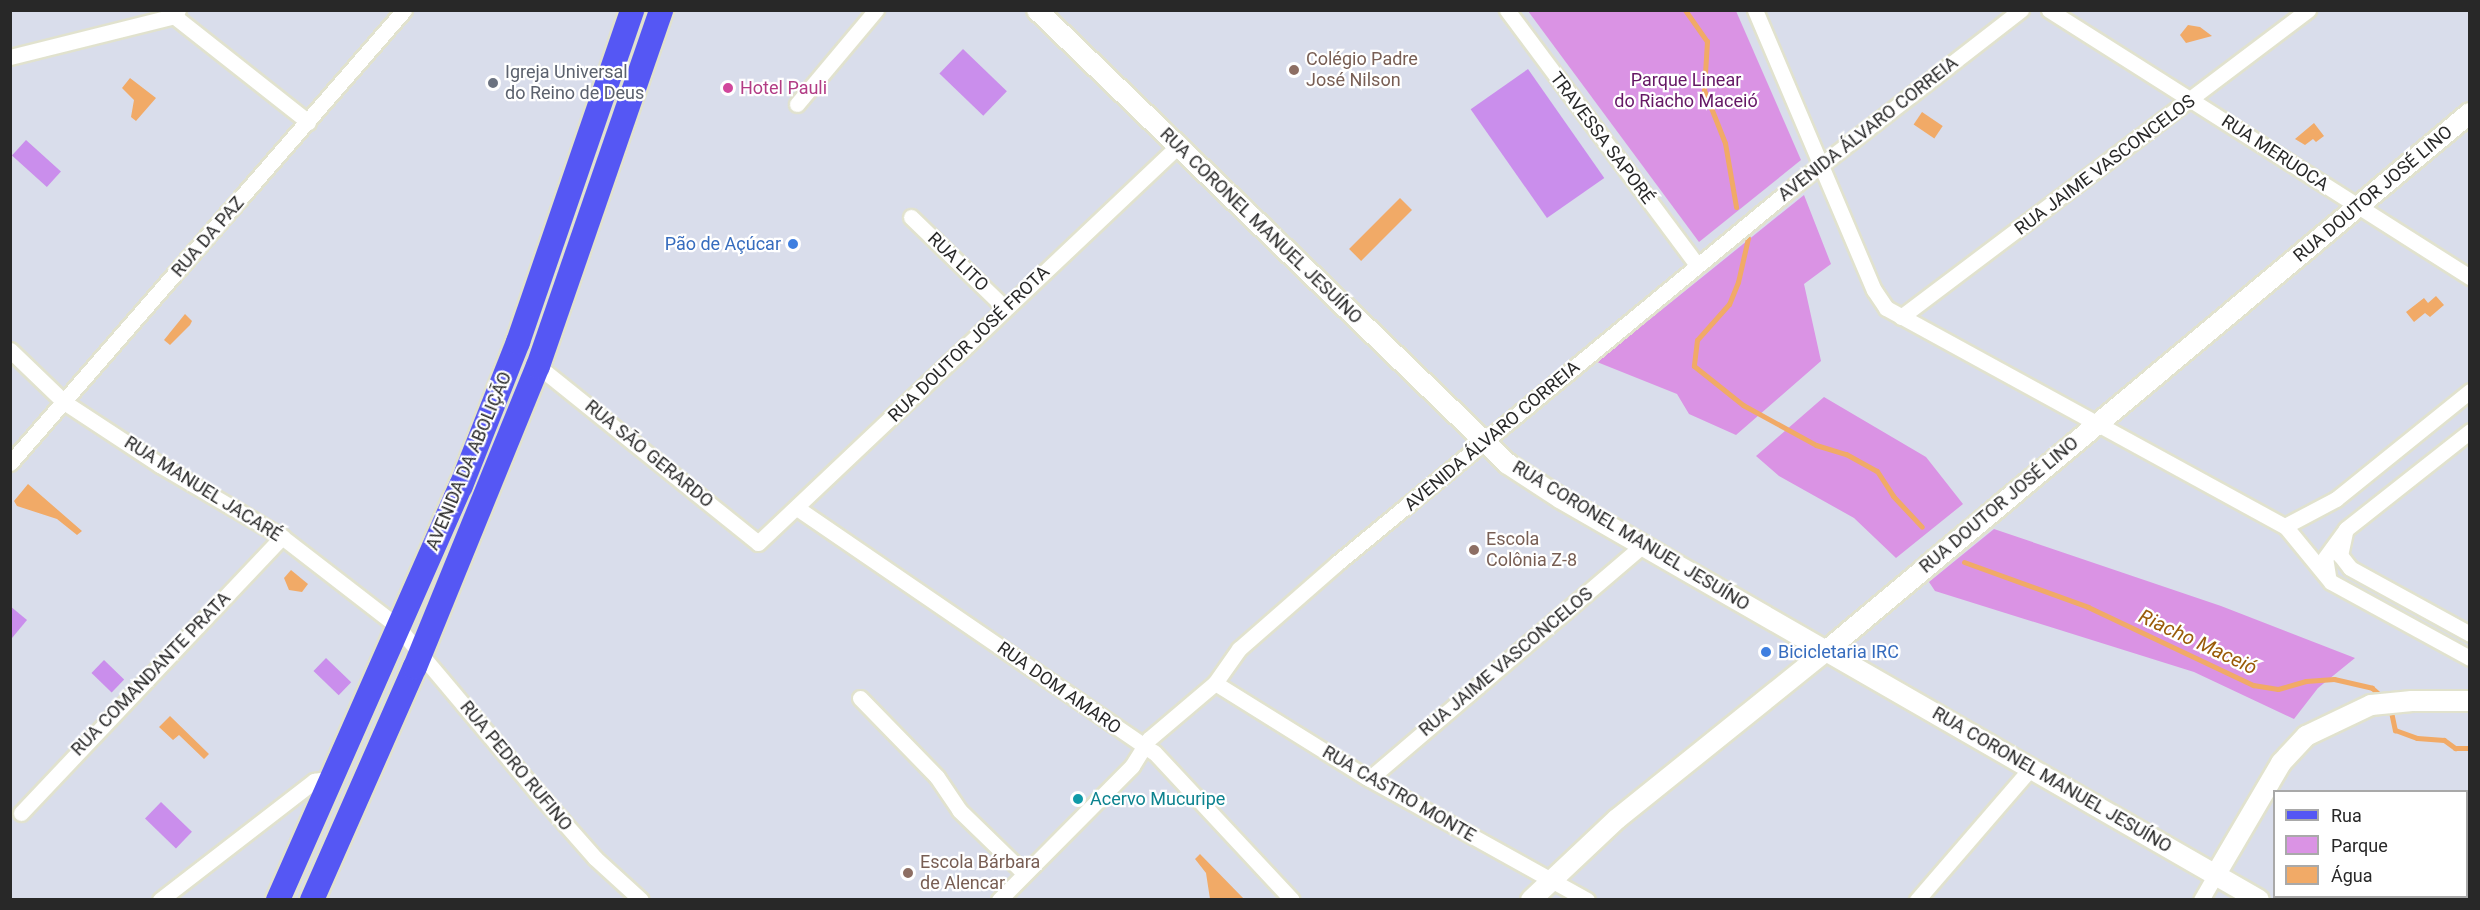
<!DOCTYPE html>
<meta charset="utf-8">
<style>
body{margin:0}
#map{position:relative;width:2480px;height:910px;overflow:hidden;background:#d9ddeb;font-family:Roboto,sans-serif}
div>[style]{position:absolute}
.green>*{inset:0;background:#da93e4}
.pitch>*{inset:0;background:#ca8eec;transform-origin:0 0}
.water>*{inset:0;background:#f1aa67;transform-origin:0 0}
.stream>*{height:5px;margin:-2.5px;padding:0 2.5px;transform-origin:2.5px;border-radius:2.5px;background:#f1aa67}
.roads{filter:drop-shadow(2px 0 #e1e2ce) drop-shadow(-2px 0 #e1e2ce) drop-shadow(0 2px #e1e2ce) drop-shadow(0 -2px #e1e2ce)}
.minor>*{height:15px;margin:-7.5px;padding:0 7.5px;transform-origin:7.5px;border-radius:7.5px;background:#fff}
.tertiary>*{height:20px;margin:-10px;padding:0 10px;transform-origin:10px;border-radius:10px;background:#fff}
.primary>*{height:24px;margin:-12px;padding:0 12px;transform-origin:12px;border-radius:12px;background:#5557f4}
.dots>*{width:16px;height:16px;translate:-50% -50%;box-sizing:border-box;border:3px solid #fff;border-radius:50%}
span{translate:-50% -50%;white-space:nowrap;text-align:center;line-height:1.15;-webkit-text-stroke:4.5px #fff;paint-order:stroke}
.education-label{font-size:18px;color:#785e54}
.left{translate:0 -50%;text-align:left}
.worship-label{font-size:18px;color:#5b616d}
.park-label{font-size:18px;color:#651765}
.hotel-label{font-size:18px;color:#b23c85}
.street-label{font-size:18px;color:#282828}
.shop-label{font-size:18px;color:#366cbe}
.right{translate:-100% -50%;text-align:right}
.culture-label{font-size:18px;color:#0d838f}
.water-label{font-size:20px;color:#9a5b09;font-style:italic}
.frame{position:absolute;inset:0;border:12px solid #282828;pointer-events:none}
.legend{position:absolute;left:2273px;top:790px;width:195px;height:108px;box-sizing:border-box;background:#fff;border:2px solid #a9a9a9;margin:0;padding:8px 10px;list-style:none;font-size:18px;color:#282828}
.legend li{display:flex;align-items:center;gap:12px;height:30px}
.legend b{width:30px;border:2px solid #a9a9a9}
</style>
<div id="map">
<div class="green">
<i style="clip-path:polygon(1528px 11px,1736px 11px,1801px 160px,1699px 242px)"></i>
<i style="clip-path:polygon(1804px 195px,1831px 264px,1804px 284px,1821px 361px,1736px 435px,1689px 414px,1677px 394px,1597px 362px)"></i>
<i style="clip-path:polygon(1824px 397px,1926px 457px,1963px 504px,1896px 558px,1854px 518px,1779px 476px,1756px 456px)"></i>
<i style="clip-path:polygon(1994px 529px,2221px 606px,2355px 658px,2318px 688px,2294px 719px,2194px 672px,1935px 591px,1929px 582px)"></i>
<i style="clip-path:polygon(2469px 861px,2469px 899px,2446px 899px,2466px 896px)"></i>
</div>
<div class="pitch">
<i style="left:963px;top:49px;width:61px;height:34px;rotate:44deg"></i>
<i style="left:1528px;top:69px;width:133px;height:70px;rotate:55deg"></i>
<i style="left:26px;top:140px;width:47px;height:21px;rotate:42deg"></i>
<i style="clip-path:polygon(10px 606px,27px 620px,12px 638px,10px 637px)"></i>
<i style="left:326px;top:658px;width:35px;height:18px;rotate:44deg"></i>
<i style="left:104px;top:660px;width:28px;height:18px;rotate:44deg"></i>
<i style="left:161px;top:802px;width:43px;height:23px;rotate:44deg"></i>
</div>
<div class="water">
<i style="clip-path:polygon(2188px 25px,2200px 27px,2212px 36px,2186px 43px,2180px 35px)"></i>
<i style="clip-path:polygon(130px 78px,156px 98px,136px 121px,131px 117px,134px 100px,122px 88px)"></i>
<i style="left:1922px;top:112px;width:25px;height:15px;rotate:34deg"></i>
<i style="clip-path:polygon(2314px 123px,2324px 136px,2316px 142px,2313px 139px,2305px 145px,2295px 139px)"></i>
<i style="left:1400px;top:198px;width:17px;height:72px;rotate:45deg"></i>
<i style="clip-path:polygon(2436px 296px,2444px 305px,2430px 317px,2425px 313px,2414px 322px,2406px 312px,2424px 298px,2428px 303px)"></i>
<i style="clip-path:polygon(185px 314px,192px 321px,190px 325px,170px 345px,164px 340px)"></i>
<i style="clip-path:polygon(28px 484px,82px 531px,77px 535px,57px 519px,17px 506px,14px 501px)"></i>
<i style="clip-path:polygon(291px 570px,308px 584px,302px 592px,289px 590px,284px 578px)"></i>
<i style="clip-path:polygon(170px 716px,209px 754px,204px 759px,179px 735px,173px 740px,159px 727px)"></i>
<i style="clip-path:polygon(1200px 854px,1244px 899px,1210px 899px,1206px 873px,1195px 859px)"></i>
</div>
<div class="stream">
<i style="left:1685px;top:10px;width:38px;rotate:55deg"></i>
<i style="left:1707px;top:41px;width:49px;rotate:93.5deg"></i>
<i style="left:1704px;top:90px;width:57px;rotate:68.4deg"></i>
<i style="left:1725px;top:143px;width:65px;rotate:80.2deg"></i>
<i style="left:1748px;top:238px;width:45px;rotate:102.8deg"></i>
<i style="left:1738px;top:282px;width:24px;rotate:112deg"></i>
<i style="left:1729px;top:304px;width:48px;rotate:131.6deg"></i>
<i style="left:1697px;top:340px;width:26px;rotate:97deg"></i>
<i style="left:1694px;top:366px;width:63px;rotate:38.5deg"></i>
<i style="left:1743px;top:405px;width:83px;rotate:28.7deg"></i>
<i style="left:1816px;top:445px;width:31px;rotate:17deg"></i>
<i style="left:1846px;top:454px;width:35px;rotate:29deg"></i>
<i style="left:1877px;top:471px;width:30px;rotate:57deg"></i>
<i style="left:1893px;top:496px;width:42px;rotate:46.9deg"></i>
<i style="left:1964px;top:562px;width:132px;rotate:19.9deg"></i>
<i style="left:2088px;top:607px;width:183px;rotate:25.3deg"></i>
<i style="left:2253px;top:685px;width:25px;rotate:9deg"></i>
<i style="left:2278px;top:689px;width:29px;rotate:-16deg"></i>
<i style="left:2306px;top:681px;width:28px;rotate:-4deg"></i>
<i style="left:2334px;top:679px;width:39px;rotate:13deg"></i>
<i style="left:2372px;top:688px;width:13px;rotate:42deg"></i>
<i style="left:2390px;top:707px;width:24px;rotate:78deg"></i>
<i style="left:2395px;top:730px;width:23px;rotate:20deg"></i>
<i style="left:2417px;top:738px;width:27px;rotate:4deg"></i>
<i style="left:2444px;top:740px;width:14px;rotate:36deg"></i>
<i style="left:2455px;top:748px;width:15px"></i>
</div>
<div class="roads">
<div class="minor">
<i style="left:1507px;top:10px;width:318px;rotate:53.3deg"></i>
<i style="left:1755px;top:10px;width:304px;rotate:67deg"></i>
<i style="left:1874px;top:290px;width:22px;rotate:56deg"></i>
<i style="left:1886px;top:308px;width:455px;rotate:28.7deg"></i>
<i style="left:2285px;top:526px;width:72px;rotate:50.6deg"></i>
<i style="left:2331px;top:582px;width:158px;rotate:28.7deg"></i>
<i style="left:2049px;top:10px;width:499px;rotate:32.4deg"></i>
<i style="left:174px;top:16px;width:171px;rotate:38.3deg"></i>
<i style="left:10px;top:57px;width:169px;rotate:-14deg"></i>
<i style="left:174px;top:16px;width:7px;rotate:-56deg"></i>
<i style="left:797px;top:104px;width:123px;rotate:-50deg"></i>
<i style="left:911px;top:217px;width:131px;rotate:44.1deg"></i>
<i style="left:1901px;top:317px;width:510px;rotate:-37.03deg"></i>
<i style="left:10px;top:350px;width:75px;rotate:43.9deg"></i>
<i style="left:64px;top:402px;width:115px;rotate:33.3deg"></i>
<i style="left:160px;top:465px;width:142px;rotate:30.5deg"></i>
<i style="left:282px;top:537px;width:145px;rotate:37.7deg"></i>
<i style="left:397px;top:626px;width:216px;rotate:49.9deg"></i>
<i style="left:536px;top:791px;width:89px;rotate:48.6deg"></i>
<i style="left:595px;top:858px;width:62px;rotate:42.4deg"></i>
<i style="left:538px;top:366px;width:282px;rotate:38.8deg"></i>
<i style="left:758px;top:543px;width:579px;rotate:-43.39deg"></i>
<i style="left:10px;top:463px;width:600px;rotate:-48.98deg"></i>
<i style="left:797px;top:508px;width:432px;rotate:34.4deg"></i>
<i style="left:1154px;top:752px;width:202px;rotate:47deg"></i>
<i style="left:2285px;top:526px;width:58px;rotate:-27.9deg"></i>
<i style="left:2336px;top:499px;width:172px;rotate:-38.9deg"></i>
<i style="left:2345px;top:532px;width:24px;rotate:102deg"></i>
<i style="left:2340px;top:555px;width:16px;rotate:52deg"></i>
<i style="left:2350px;top:568px;width:137px;rotate:28.8deg"></i>
<i style="left:2328px;top:576px;width:18px;rotate:-99deg"></i>
<i style="left:2325px;top:558px;width:36px;rotate:-54deg"></i>
<i style="left:2346px;top:529px;width:158px;rotate:-38.3deg"></i>
<i style="left:1215px;top:683px;width:178px;rotate:31.9deg"></i>
<i style="left:1366px;top:777px;width:253px;rotate:29.1deg"></i>
<i style="left:860px;top:698px;width:110px;rotate:45.7deg"></i>
<i style="left:937px;top:777px;width:40px;rotate:56deg"></i>
<i style="left:959px;top:810px;width:91px;rotate:44.1deg"></i>
<i style="left:1369px;top:779px;width:360px;rotate:-40.5deg"></i>
<i style="left:21px;top:813px;width:380px;rotate:-46.6deg"></i>
<i style="left:160px;top:900px;width:195px;rotate:-37.7deg"></i>
<i style="left:314px;top:781px;width:18px;rotate:-9deg"></i>
<i style="left:999px;top:900px;width:189px;rotate:-45.2deg"></i>
<i style="left:1132px;top:766px;width:32px;rotate:-58deg"></i>
<i style="left:1149px;top:739px;width:87px;rotate:-40.3deg"></i>
<i style="left:1215px;top:683px;width:42px;rotate:-54.8deg"></i>
<i style="left:1239px;top:649px;width:129px;rotate:-41.2deg"></i>
<i style="left:1336px;top:564px;width:600px;rotate:-39.52deg"></i>
<i style="left:1799px;top:182px;width:281px;rotate:-37.8deg"></i>
<i style="left:1917px;top:900px;width:174px;rotate:-49.2deg"></i>
<i style="left:2201px;top:900px;width:30px;rotate:-60deg"></i>
</div>
<div class="tertiary">
<i style="left:1037px;top:10px;width:654px;rotate:43.95deg"></i>
<i style="left:1508px;top:464px;width:62px;rotate:33.2deg"></i>
<i style="left:1560px;top:498px;width:806px;rotate:29.9deg"></i>
<i style="left:2216px;top:874px;width:129px;rotate:-59.6deg"></i>
<i style="left:2281px;top:763px;width:37px;rotate:-47deg"></i>
<i style="left:2306px;top:736px;width:72px;rotate:-25.5deg"></i>
<i style="left:2371px;top:705px;width:41px;rotate:-5.6deg"></i>
<i style="left:2412px;top:701px;width:58px"></i>
<i style="left:1531px;top:900px;width:118px;rotate:-43.3deg"></i>
<i style="left:1617px;top:819px;width:268px;rotate:-38.8deg"></i>
<i style="left:1826px;top:651px;width:839px;rotate:-39.88deg"></i>
</div>
<div class="primary">
<i style="left:278px;top:900px;width:453px;rotate:-66.2deg"></i>
<i style="left:461px;top:486px;width:155px;rotate:-68.4deg"></i>
<i style="left:518px;top:342px;width:351px;rotate:-71deg"></i>
<i style="left:312px;top:900px;width:255px;rotate:-66.2deg"></i>
<i style="left:415px;top:667px;width:325px;rotate:-67.8deg"></i>
<i style="left:538px;top:366px;width:377px;rotate:-70.9deg"></i>
</div>
</div>
<div class="dots">
<i style="left:1294px;top:70px;background:#8d6e63"></i>
<i style="left:493px;top:83px;background:#6b7280"></i>
<i style="left:728px;top:88px;background:#d1479c"></i>
<i style="left:793px;top:244px;background:#3f7fe0"></i>
<i style="left:1474px;top:550px;background:#8d6e63"></i>
<i style="left:1766px;top:652px;background:#3f7fe0"></i>
<i style="left:1078px;top:799px;background:#0f9aa8"></i>
<i style="left:908px;top:873px;background:#8d6e63"></i>
</div>
<div class="education-label">
<span class="left" style="left:1306px;top:70px">Colégio Padre<br>José Nilson</span>
<span class="left" style="left:1486px;top:550px">Escola<br>Colônia Z-8</span>
<span class="left" style="left:920px;top:873px">Escola Bárbara<br>de Alencar</span>
</div>
<div class="worship-label">
<span class="left" style="left:505px;top:83px">Igreja Universal<br>do Reino de Deus</span>
</div>
<div class="park-label">
<span style="left:1686px;top:91px">Parque Linear<br>do Riacho Maceió</span>
</div>
<div class="hotel-label">
<span class="left" style="left:740px;top:88px">Hotel Pauli</span>
</div>
<div class="street-label">
<span style="left:1868px;top:129px;rotate:-38deg">AVENIDA ÁLVARO CORREIA</span>
<span style="left:1602px;top:138px;rotate:53deg">TRAVESSA SAPORÉ</span>
<span style="left:2275px;top:153px;rotate:33deg">RUA MERUOCA</span>
<span style="left:2105px;top:165px;rotate:-37deg">RUA JAIME VASCONCELOS</span>
<span style="left:2373px;top:194px;rotate:-40deg">RUA DOUTOR JOSÉ LINO</span>
<span style="left:1261px;top:226px;rotate:44deg">RUA CORONEL MANUEL JESUÍNO</span>
<span style="left:208px;top:237px;rotate:-49deg">RUA DA PAZ</span>
<span style="left:958px;top:262px;rotate:44deg">RUA LITO</span>
<span style="left:969px;top:344px;rotate:-44deg">RUA DOUTOR JOSÉ FROTA</span>
<span style="left:1492px;top:436px;rotate:-40deg">AVENIDA ÁLVARO CORREIA</span>
<span style="left:649px;top:454px;rotate:39deg">RUA SÃO GERARDO</span>
<span style="left:469px;top:461px;rotate:-67deg">AVENIDA DA ABOLIÇÃO</span>
<span style="left:203px;top:489px;rotate:32deg">RUA MANUEL JACARÉ</span>
<span style="left:1999px;top:505px;rotate:-40deg">RUA DOUTOR JOSÉ LINO</span>
<span style="left:1631px;top:536px;rotate:31deg">RUA CORONEL MANUEL JESUÍNO</span>
<span style="left:1506px;top:662px;rotate:-40deg">RUA JAIME VASCONCELOS</span>
<span style="left:151px;top:674px;rotate:-46deg">RUA COMANDANTE PRATA</span>
<span style="left:1059px;top:688px;rotate:35deg">RUA DOM AMARO</span>
<span style="left:516px;top:766px;rotate:50deg">RUA PEDRO RUFINO</span>
<span style="left:2052px;top:780px;rotate:30deg">RUA CORONEL MANUEL JESUÍNO</span>
<span style="left:1399px;top:794px;rotate:30deg">RUA CASTRO MONTE</span>
</div>
<div class="shop-label">
<span class="right" style="left:781px;top:244px">Pão de Açúcar</span>
<span class="left" style="left:1778px;top:652px">Bicicletaria IRC</span>
</div>
<div class="culture-label">
<span class="left" style="left:1090px;top:799px">Acervo Mucuripe</span>
</div>
<div class="water-label">
<span style="left:2198px;top:642px;rotate:25deg">Riacho Maceió</span>
</div>
<div class="frame"></div>
<ul class="legend">
<li><b style="height:8px;background:#5557f4"></b>Rua</li>
<li><b style="height:16px;background:#da93e4"></b>Parque</li>
<li><b style="height:16px;background:#f1aa67"></b>Água</li>
</ul>
</div>
